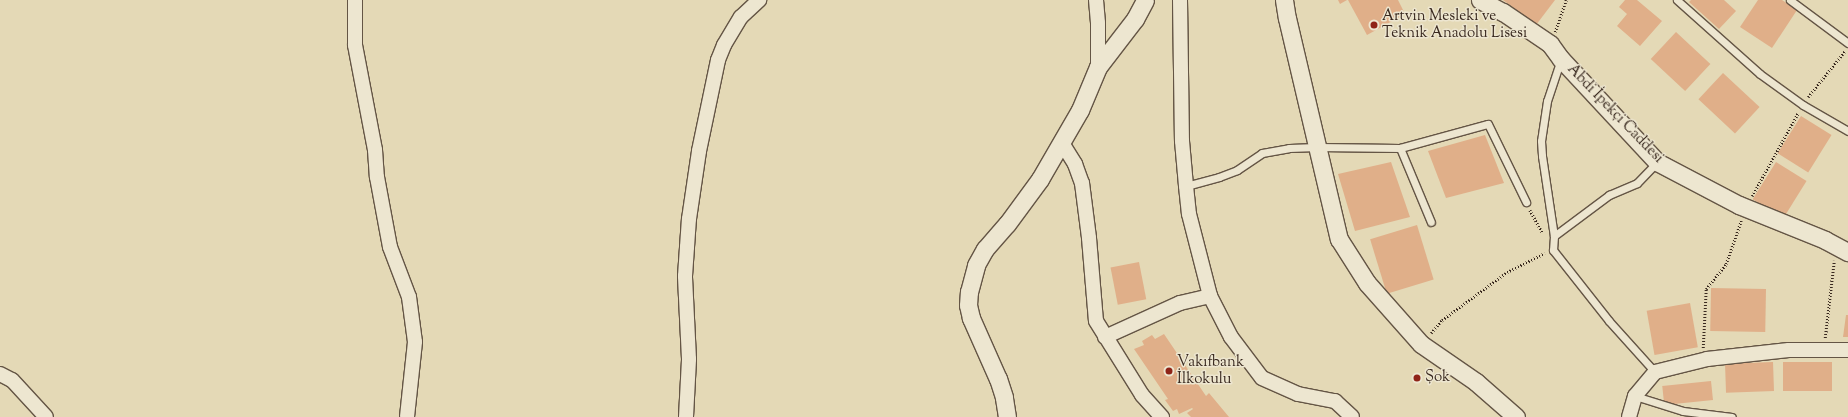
<!DOCTYPE html>
<meta charset="utf-8">
<style>
body{margin:0}
#map{position:relative;width:1848px;height:417px;overflow:hidden;background:#e4d9b6;font-family:"Sorts Mill Goudy",serif}
div>[style]{position:absolute}
.building>*{inset:0;background:#e0af89;transform-origin:0 0}
.path>*{height:2.5px;margin-top:-1.25px;transform-origin:0;background:repeating-linear-gradient(90deg,#39291f 0 1px,transparent 0 3px)}
.roads{filter:drop-shadow(1px 0 #645545) drop-shadow(-1px 0 #645545) drop-shadow(0 1px #645545) drop-shadow(0 -1px #645545)}
.service>*{height:7px;margin:-3.5px;padding:0 3.5px;transform-origin:3.5px;border-radius:3.5px;background:#ede6d0}
.minor>*{height:14px;margin:-7px;padding:0 7px;transform-origin:7px;border-radius:7px;background:#ede6d0}
.tertiary>*{height:17px;margin:-8.5px;padding:0 8.5px;transform-origin:8.5px;border-radius:8.5px;background:#ede6d0}
.dots>*{width:11px;height:11px;translate:-50% -50%;box-sizing:border-box;border:2px solid #ede6d0;border-radius:50%}
span{translate:-50% -50%;white-space:nowrap;text-align:center;line-height:1.15;-webkit-text-stroke:3px #ede6d0;paint-order:stroke}
.poi-label{font-size:15px;color:#39291f}
.left{translate:0 -50%;text-align:left}
.street-label{font-size:15px;color:#39291f}
</style>
<div id="map">
<div class="building">
<i style="clip-path:polygon(1338px 0,1347px 0,1340px 4px)"></i>
<i style="clip-path:polygon(1348px 0,1398px 0,1405px 14px,1367px 35px)"></i>
<i style="clip-path:polygon(1503px 0,1555px 0,1536px 25px)"></i>
<i style="clip-path:polygon(1625px 0,1637px 0,1662px 21px,1640px 46px,1617px 26px,1627px 14px,1619px 7px)"></i>
<i style="clip-path:polygon(1691px 0,1724px 0,1736px 11px,1719px 29px,1689px 2px)"></i>
<i style="clip-path:polygon(1758px 0,1782px 0,1797px 10px,1772px 48px,1740px 27px)"></i>
<i style="left:1676px;top:32px;width:47px;height:37px;rotate:43deg"></i>
<i style="left:1723px;top:73px;width:50px;height:36px;rotate:43deg"></i>
<i style="left:1801px;top:116px;width:36px;height:44px;rotate:32deg"></i>
<i style="clip-path:polygon(1485px 135px,1504px 183px,1446px 198px,1428px 151px)"></i>
<i style="clip-path:polygon(1391px 162px,1410px 217px,1355px 231px,1338px 174px)"></i>
<i style="left:1776px;top:162px;width:36px;height:44px;rotate:32deg"></i>
<i style="left:1417px;top:225px;width:57px;height:49px;rotate:73deg"></i>
<i style="left:1139px;top:262px;width:38px;height:29px;rotate:79deg"></i>
<i style="left:1711px;top:288px;width:55px;height:43px;rotate:1deg"></i>
<i style="left:1690px;top:303px;width:45px;height:44px;rotate:80deg"></i>
<i style="clip-path:polygon(1846px 315px,1848px 315px,1848px 337px,1843px 337px)"></i>
<i style="clip-path:polygon(1164px 334px,1206px 396px,1209px 393px,1229px 417px,1191px 417px,1187px 413px,1193px 409px,1192px 408px,1179px 414px,1177px 409px,1173px 411px,1165px 400px,1168px 399px,1134px 349px,1144px 345px,1142px 341px,1152px 335px,1155px 339px)"></i>
<i style="left:1773px;top:362px;width:29px;height:48px;rotate:88deg"></i>
<i style="left:1783px;top:362px;width:49px;height:29px"></i>
<i style="left:1711px;top:381px;width:19px;height:49px;rotate:84deg"></i>
</div>
<div class="path">
<i style="left:1555px;top:32px;width:34px;rotate:-71deg"></i>
<i style="left:1808px;top:97px;width:59px;rotate:-51.2deg"></i>
<i style="left:1752px;top:196px;width:95px;rotate:-61deg"></i>
<i style="left:1530px;top:210px;width:26px;rotate:61deg"></i>
<i style="left:1431px;top:333px;width:17px;rotate:-50deg"></i>
<i style="left:1442px;top:320px;width:81px;rotate:-36.4deg"></i>
<i style="left:1507px;top:272px;width:42px;rotate:-26.6deg"></i>
<i style="left:1825px;top:338px;width:78px;rotate:-83.3deg"></i>
<i style="left:1703px;top:348px;width:59px;rotate:-87.1deg"></i>
<i style="left:1706px;top:289px;width:32px;rotate:-51deg"></i>
<i style="left:1726px;top:264px;width:46px;rotate:-70.8deg"></i>
</div>
<div class="roads">
<div class="service">
<i style="left:1677px;top:0;width:111px;rotate:41.7deg"></i>
<i style="left:1760px;top:74px;width:53px;rotate:35.8deg"></i>
<i style="left:1803px;top:105px;width:52px;rotate:30deg"></i>
<i style="left:1790px;top:0;width:72px;rotate:36.6deg"></i>
<i style="left:1561px;top:59px;width:44px;rotate:108.4deg"></i>
<i style="left:1547px;top:101px;width:40px;rotate:98.5deg"></i>
<i style="left:1541px;top:141px;width:15px;rotate:86deg"></i>
<i style="left:1542px;top:156px;width:81px;rotate:81.5deg"></i>
<i style="left:1554px;top:236px;width:14px;rotate:94deg"></i>
<i style="left:1553px;top:250px;width:90px;rotate:51.7deg"></i>
<i style="left:1609px;top:321px;width:69px;rotate:48deg"></i>
<i style="left:1400px;top:148px;width:80px;rotate:67.3deg"></i>
<i style="left:1186px;top:186px;width:34px;rotate:-15deg"></i>
<i style="left:1219px;top:177px;width:19px;rotate:-21deg"></i>
<i style="left:1237px;top:170px;width:30px;rotate:-34deg"></i>
<i style="left:1262px;top:153px;width:27px;rotate:-10deg"></i>
<i style="left:1289px;top:148px;width:28px;rotate:-2deg"></i>
<i style="left:1317px;top:147px;width:83px;rotate:0.7deg"></i>
<i style="left:1400px;top:148px;width:91px;rotate:-15.3deg"></i>
<i style="left:1488px;top:124px;width:87px;rotate:64deg"></i>
<i style="left:1554px;top:236px;width:69px;rotate:-36.7deg"></i>
<i style="left:1609px;top:195px;width:30px;rotate:-23deg"></i>
<i style="left:1637px;top:183px;width:29px;rotate:-46deg"></i>
<i style="left:1635px;top:396px;width:50px;rotate:17.4deg"></i>
<i style="left:1683px;top:411px;width:49px;rotate:7deg"></i>
</div>
<div class="minor">
<i style="left:355px;top:0;width:45px;rotate:90deg"></i>
<i style="left:355px;top:45px;width:107px;rotate:79.2deg"></i>
<i style="left:375px;top:150px;width:27px;rotate:86deg"></i>
<i style="left:377px;top:177px;width:71px;rotate:79.5deg"></i>
<i style="left:390px;top:247px;width:53px;rotate:69.2deg"></i>
<i style="left:409px;top:297px;width:45px;rotate:82.4deg"></i>
<i style="left:415px;top:342px;width:75px;rotate:96.1deg"></i>
<i style="left:1096px;top:0;width:23px;rotate:85deg"></i>
<i style="left:1098px;top:23px;width:44px;rotate:90deg"></i>
<i style="left:1180px;top:0;width:141px;rotate:89.2deg"></i>
<i style="left:1182px;top:141px;width:45px;rotate:84.9deg"></i>
<i style="left:1186px;top:186px;width:28px;rotate:84deg"></i>
<i style="left:1189px;top:214px;width:85px;rotate:75.6deg"></i>
<i style="left:1210px;top:296px;width:46px;rotate:62.9deg"></i>
<i style="left:1231px;top:337px;width:51px;rotate:52.9deg"></i>
<i style="left:1262px;top:378px;width:39px;rotate:24deg"></i>
<i style="left:1298px;top:394px;width:38px;rotate:11deg"></i>
<i style="left:1335px;top:401px;width:23px;rotate:43deg"></i>
<i style="left:1062px;top:143px;width:25px;rotate:58deg"></i>
<i style="left:1075px;top:164px;width:20px;rotate:70deg"></i>
<i style="left:1082px;top:183px;width:55px;rotate:82.7deg"></i>
<i style="left:1089px;top:238px;width:83px;rotate:85.2deg"></i>
<i style="left:1096px;top:321px;width:87px;rotate:58.1deg"></i>
<i style="left:1142px;top:395px;width:30px;rotate:48deg"></i>
<i style="left:1105px;top:337px;width:82px;rotate:-24.4deg"></i>
<i style="left:1180px;top:303px;width:31px;rotate:-13deg"></i>
<i style="left:0;top:374px;width:13px;rotate:27deg"></i>
<i style="left:12px;top:380px;width:50px;rotate:47.4deg"></i>
<i style="left:686px;top:417px;width:58px;rotate:-87deg"></i>
<i style="left:689px;top:359px;width:83px;rotate:-92.8deg"></i>
<i style="left:685px;top:276px;width:29px;rotate:-86deg"></i>
<i style="left:687px;top:247px;width:28px;rotate:-86deg"></i>
<i style="left:689px;top:219px;width:69px;rotate:-81.6deg"></i>
<i style="left:699px;top:151px;width:93px;rotate:-78.2deg"></i>
<i style="left:718px;top:60px;width:16px;rotate:-68deg"></i>
<i style="left:724px;top:45px;width:33px;rotate:-59deg"></i>
<i style="left:741px;top:17px;width:25px;rotate:-43deg"></i>
<i style="left:1629px;top:417px;width:22px;rotate:-74deg"></i>
<i style="left:1635px;top:396px;width:31px;rotate:-50deg"></i>
<i style="left:1655px;top:372px;width:54px;rotate:-14deg"></i>
<i style="left:1707px;top:359px;width:82px;rotate:-6.3deg"></i>
<i style="left:1789px;top:350px;width:59px"></i>
</div>
<div class="tertiary">
<i style="left:1284px;top:0;width:18px;rotate:81deg"></i>
<i style="left:1287px;top:18px;width:227px;rotate:76.8deg"></i>
<i style="left:1339px;top:239px;width:52px;rotate:57.5deg"></i>
<i style="left:1367px;top:283px;width:81px;rotate:48.5deg"></i>
<i style="left:1421px;top:344px;width:67px;rotate:34.6deg"></i>
<i style="left:1476px;top:382px;width:53px;rotate:41.2deg"></i>
<i style="left:1480px;top:0;width:26px;rotate:28deg"></i>
<i style="left:1503px;top:12px;width:57px;rotate:34.2deg"></i>
<i style="left:1550px;top:44px;width:19px;rotate:54deg"></i>
<i style="left:1561px;top:59px;width:141px;rotate:47deg"></i>
<i style="left:1657px;top:162px;width:93px;rotate:27.7deg"></i>
<i style="left:1739px;top:205px;width:93px;rotate:22.1deg"></i>
<i style="left:1825px;top:240px;width:26px;rotate:28deg"></i>
<i style="left:1007px;top:417px;width:20px;rotate:-99deg"></i>
<i style="left:1004px;top:397px;width:19px;rotate:-108deg"></i>
<i style="left:998px;top:379px;width:67px;rotate:-113.9deg"></i>
<i style="left:971px;top:318px;width:13px;rotate:-103deg"></i>
<i style="left:968px;top:305px;width:13px;rotate:-86deg"></i>
<i style="left:969px;top:292px;width:28px;rotate:-75deg"></i>
<i style="left:976px;top:265px;width:18px;rotate:-61deg"></i>
<i style="left:985px;top:249px;width:33px;rotate:-49deg"></i>
<i style="left:1007px;top:224px;width:56px;rotate:-53.7deg"></i>
<i style="left:1040px;top:179px;width:80px;rotate:-59.9deg"></i>
<i style="left:1080px;top:110px;width:47px;rotate:-67.3deg"></i>
<i style="left:1098px;top:67px;width:61px;rotate:-52.4deg"></i>
<i style="left:1135px;top:19px;width:21px;rotate:-62deg"></i>
</div>
</div>
<div class="dots">
<i style="left:1374px;top:25px;background:#8f2418"></i>
<i style="left:1169px;top:371px;background:#8f2418"></i>
<i style="left:1417px;top:378px;background:#8f2418"></i>
</div>
<div class="poi-label">
<span class="left" style="left:1382px;top:25px">Artvin Mesleki ve<br>Teknik Anadolu Lisesi</span>
<span class="left" style="left:1177px;top:371px">Vakıfbank<br>İlkokulu</span>
<span class="left" style="left:1425px;top:378px">Şok</span>
</div>
<div class="street-label">
<span style="left:1615px;top:114px;rotate:46deg">Abdi İpekçi Caddesi</span>
</div>
</div>
